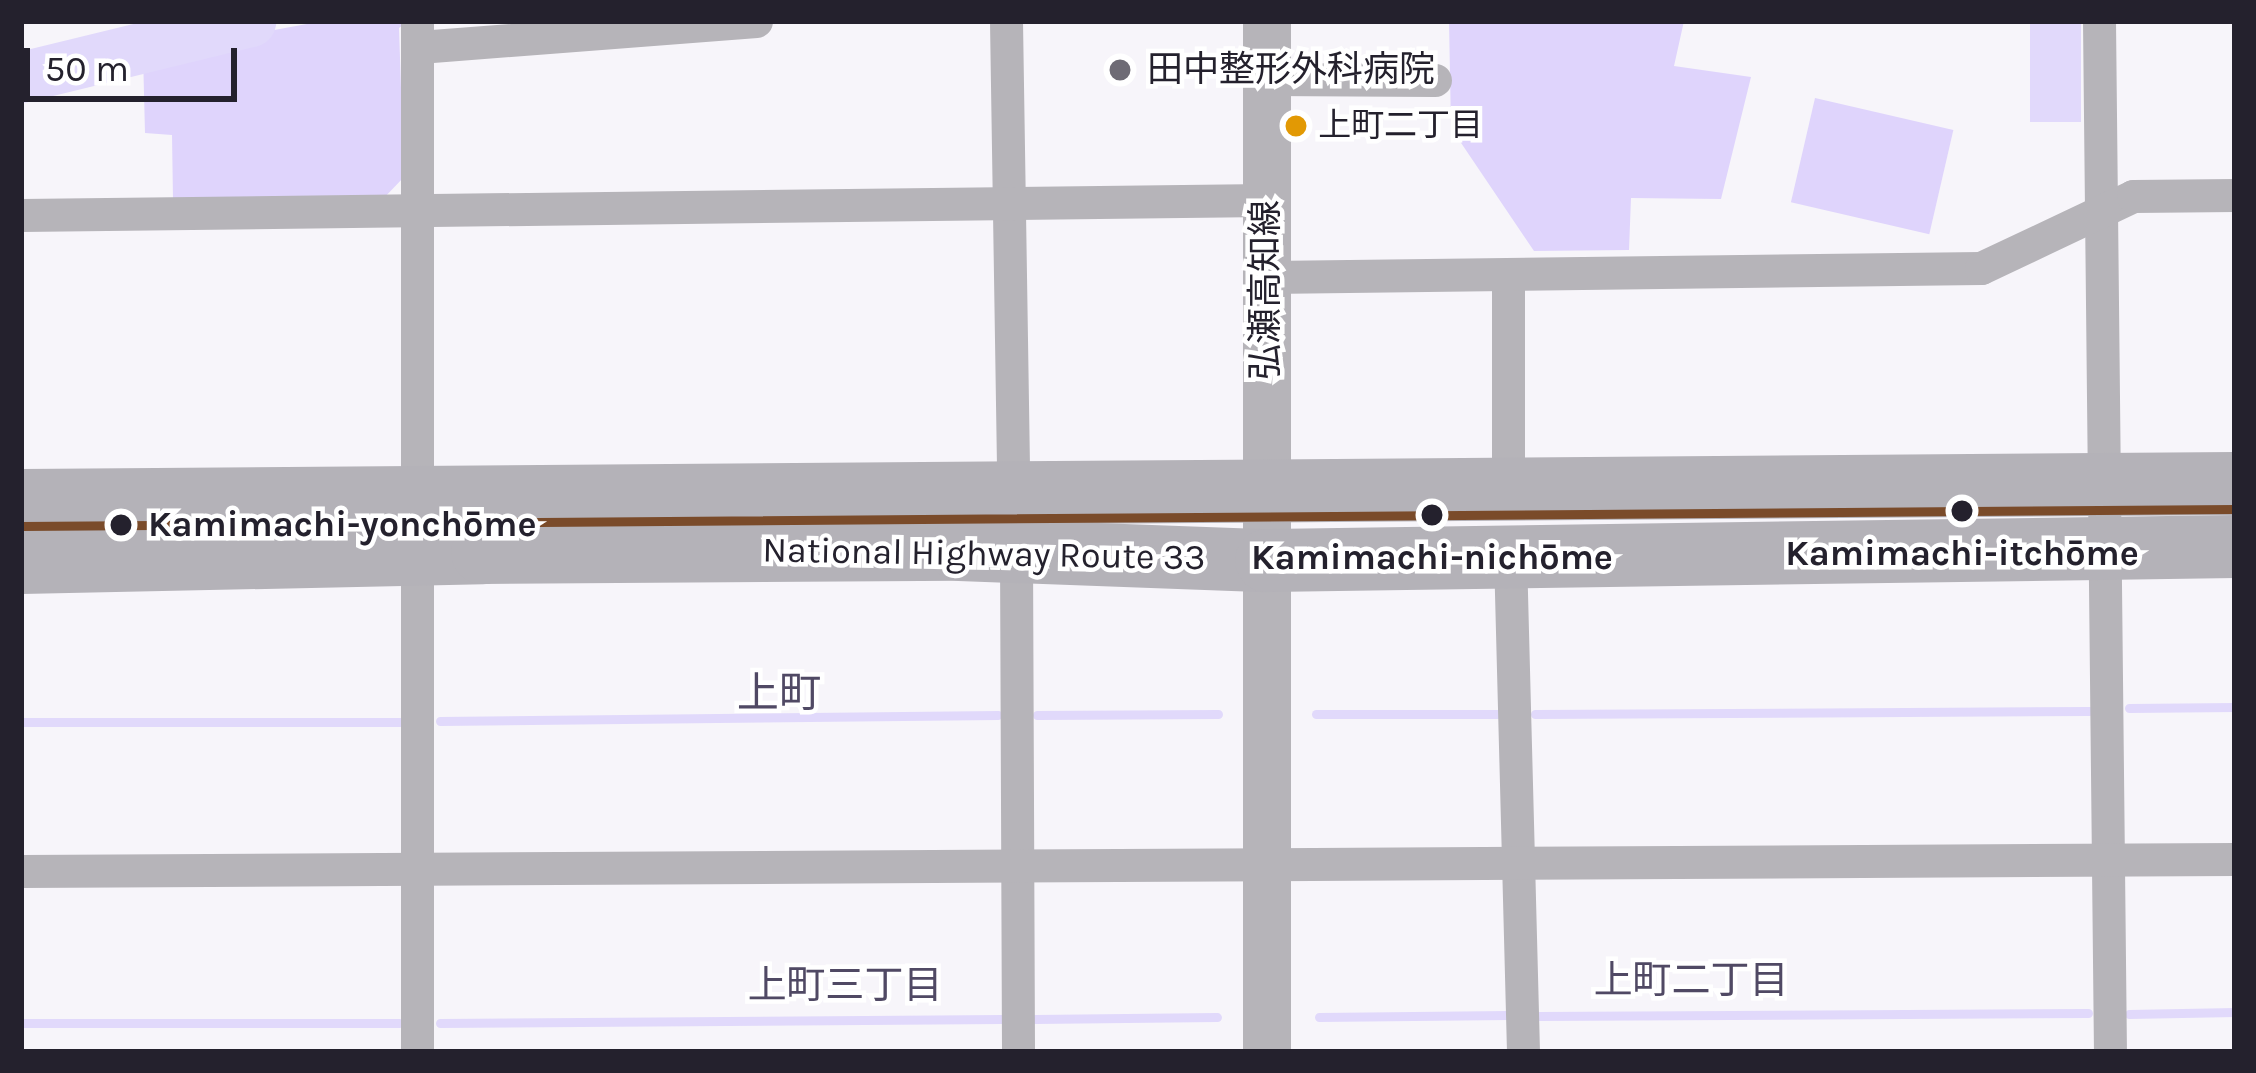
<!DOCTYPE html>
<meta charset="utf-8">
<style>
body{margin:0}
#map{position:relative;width:2256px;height:1073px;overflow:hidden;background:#f7f5fa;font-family:Karla,"Noto Sans JP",sans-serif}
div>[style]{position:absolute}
.green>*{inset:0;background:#dfd4fc;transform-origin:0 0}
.water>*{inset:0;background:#e1d9fb;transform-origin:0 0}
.stream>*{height:9px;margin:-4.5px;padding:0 4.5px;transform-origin:4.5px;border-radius:4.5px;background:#e1d9fb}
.river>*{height:51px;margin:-25.5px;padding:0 25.5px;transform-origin:25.5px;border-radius:25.5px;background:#e1d9fb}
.street>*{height:33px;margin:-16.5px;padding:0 16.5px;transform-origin:16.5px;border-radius:16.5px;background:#b6b4b9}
.secondary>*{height:48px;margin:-24px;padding:0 24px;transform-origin:24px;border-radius:24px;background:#b6b4b9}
.highway>*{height:63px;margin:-31.5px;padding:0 31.5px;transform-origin:31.5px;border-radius:31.5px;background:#b4b2b8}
.tram-1>*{height:9px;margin:-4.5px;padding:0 4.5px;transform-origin:4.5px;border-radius:4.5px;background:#7a4b2a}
.dots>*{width:33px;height:33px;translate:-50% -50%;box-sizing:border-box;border:6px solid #fff;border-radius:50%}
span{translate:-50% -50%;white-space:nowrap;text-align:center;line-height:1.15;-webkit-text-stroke:9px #fff;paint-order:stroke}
.bus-label{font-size:33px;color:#24212d}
.left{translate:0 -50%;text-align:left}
.poi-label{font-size:36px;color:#24212d}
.street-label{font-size:36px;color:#24212d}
.stop-label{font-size:36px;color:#24212d;font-weight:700}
.neighbourhood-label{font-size:39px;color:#504964}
.quarter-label{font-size:42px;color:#504964}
.frame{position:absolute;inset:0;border:24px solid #24212d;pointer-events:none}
.scale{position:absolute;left:24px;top:48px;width:213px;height:54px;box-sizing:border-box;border:6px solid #24212d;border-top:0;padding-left:15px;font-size:36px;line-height:42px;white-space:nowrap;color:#24212d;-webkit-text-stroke:9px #fff;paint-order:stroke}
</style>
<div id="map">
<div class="green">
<i style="clip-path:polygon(323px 21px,408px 21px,399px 28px,404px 177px,381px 201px,173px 200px,172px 135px,145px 133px,143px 54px)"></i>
<i style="clip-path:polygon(1449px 21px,1684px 21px,1674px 66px,1751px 77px,1721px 199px,1631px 198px,1629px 250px,1534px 251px,1451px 128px)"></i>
<i style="left:1815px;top:98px;width:142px;height:107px;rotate:13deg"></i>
</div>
<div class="water">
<i style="left:2030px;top:21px;width:51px;height:101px"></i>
</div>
<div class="stream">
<i style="left:2129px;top:708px;width:106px;rotate:-0.5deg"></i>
<i style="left:1316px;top:714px;width:182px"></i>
<i style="left:1535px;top:714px;width:554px;rotate:-0.31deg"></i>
<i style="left:1037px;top:715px;width:181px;rotate:-0.3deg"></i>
<i style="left:440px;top:721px;width:558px;rotate:-0.62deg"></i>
<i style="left:22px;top:722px;width:380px"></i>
<i style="left:2129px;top:1014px;width:106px;rotate:-1.1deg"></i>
<i style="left:1538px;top:1016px;width:550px;rotate:-0.31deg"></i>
<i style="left:1319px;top:1017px;width:189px;rotate:-0.6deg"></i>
<i style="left:1035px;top:1019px;width:182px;rotate:-0.6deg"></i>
<i style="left:21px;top:1023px;width:378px"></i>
<i style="left:440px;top:1023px;width:562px;rotate:-0.41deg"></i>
</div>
<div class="river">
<i style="left:21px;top:77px;width:236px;rotate:-13.7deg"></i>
</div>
<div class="street">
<i style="left:1006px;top:21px;width:467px;rotate:89.1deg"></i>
<i style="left:2099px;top:21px;width:1031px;rotate:89.39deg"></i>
<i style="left:419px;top:47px;width:338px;rotate:-4.4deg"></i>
<i style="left:1267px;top:79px;width:168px;rotate:0.3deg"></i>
<i style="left:21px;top:215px;width:1245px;rotate:-0.69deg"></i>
<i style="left:1508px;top:276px;width:214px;rotate:90deg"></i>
<i style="left:1267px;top:277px;width:714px;rotate:-0.72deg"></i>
<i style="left:1981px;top:268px;width:168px;rotate:-25.3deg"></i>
<i style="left:2133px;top:196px;width:102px;rotate:-0.6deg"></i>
<i style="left:1016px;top:552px;width:500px;rotate:89.77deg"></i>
<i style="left:1510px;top:555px;width:497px;rotate:88.5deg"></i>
<i style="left:21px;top:871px;width:2214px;rotate:-0.31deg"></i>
<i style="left:417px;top:1052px;width:1031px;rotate:-90deg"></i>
</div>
<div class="secondary">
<i style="left:1267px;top:21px;width:1031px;rotate:90deg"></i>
</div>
<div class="highway">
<i style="left:21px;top:500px;width:2214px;rotate:-0.44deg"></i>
<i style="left:21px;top:562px;width:461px;rotate:-1.2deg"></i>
<i style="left:482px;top:552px;width:477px;rotate:-0.4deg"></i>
<i style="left:959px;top:549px;width:307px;rotate:2.1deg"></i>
<i style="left:1266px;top:560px;width:969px;rotate:-0.83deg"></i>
</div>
<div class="tram-1">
<i style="left:21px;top:526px;width:2214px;rotate:-0.44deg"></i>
</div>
<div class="dots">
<i style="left:1120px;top:70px;background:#6e6b75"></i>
<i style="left:1296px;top:126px;background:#e29904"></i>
<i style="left:1962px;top:511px;background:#24212d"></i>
<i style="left:1432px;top:515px;background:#24212d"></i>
<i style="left:121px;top:525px;background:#24212d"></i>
</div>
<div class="bus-label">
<span class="left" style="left:1318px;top:126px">上町二丁目</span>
</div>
<div class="poi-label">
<span class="left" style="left:1147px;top:70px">田中整形外科病院</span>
</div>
<div class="street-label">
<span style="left:1266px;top:290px;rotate:-90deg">弘瀬高知線</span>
<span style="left:984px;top:554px;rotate:1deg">National Highway Route 33</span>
</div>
<div class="stop-label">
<span class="left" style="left:148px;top:525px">Kamimachi-yonchōme</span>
<span style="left:1962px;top:554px">Kamimachi-itchōme</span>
<span style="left:1432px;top:558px">Kamimachi-nichōme</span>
</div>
<div class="neighbourhood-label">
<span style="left:1691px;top:980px">上町二丁目</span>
<span style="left:845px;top:985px">上町三丁目</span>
</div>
<div class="quarter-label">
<span style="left:779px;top:693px">上町</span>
</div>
<div class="frame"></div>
<div class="scale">50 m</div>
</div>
